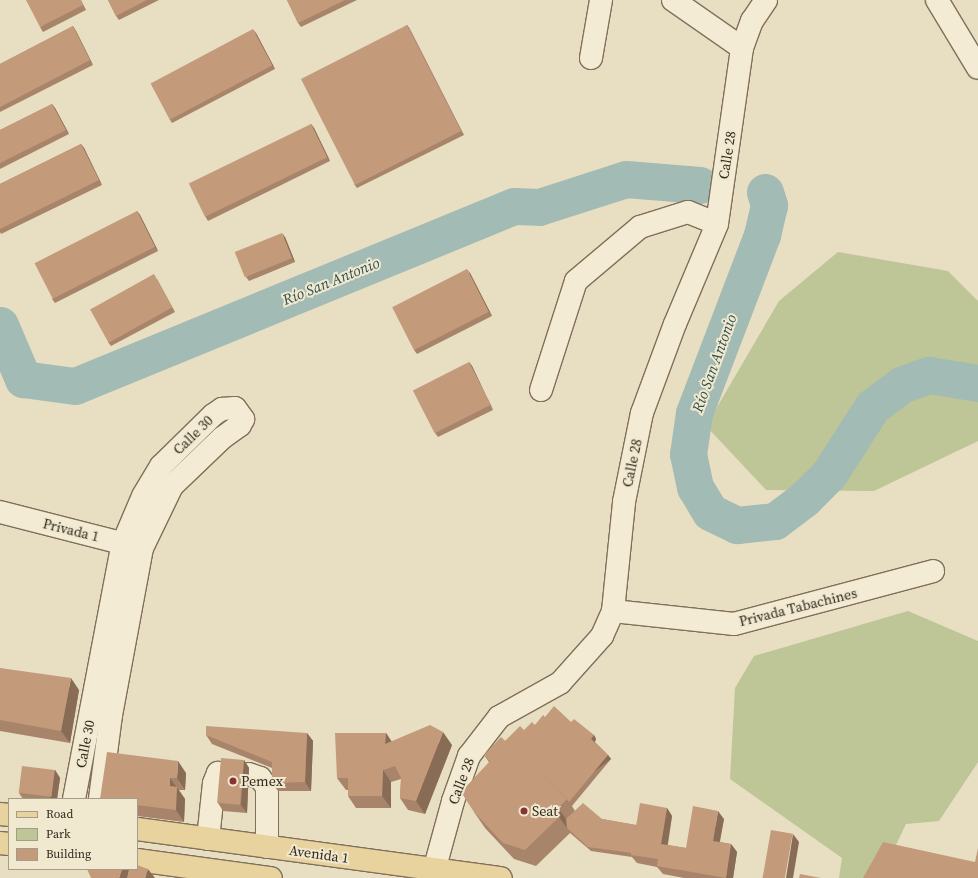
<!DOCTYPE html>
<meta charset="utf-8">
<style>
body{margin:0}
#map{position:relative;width:978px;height:878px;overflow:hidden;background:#e8dec2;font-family:"Source Serif 4",serif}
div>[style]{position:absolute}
.green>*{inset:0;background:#bec597}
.river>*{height:37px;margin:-18.5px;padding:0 18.5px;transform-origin:18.5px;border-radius:18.5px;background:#a3bbb5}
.roads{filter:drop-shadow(1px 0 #806f5b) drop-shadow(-1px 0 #806f5b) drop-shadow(0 1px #806f5b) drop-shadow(0 -1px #806f5b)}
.minor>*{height:22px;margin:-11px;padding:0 11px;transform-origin:11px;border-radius:11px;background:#f4ebd4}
.major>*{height:22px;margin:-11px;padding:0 11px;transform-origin:11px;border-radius:11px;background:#e8d29d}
.wall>*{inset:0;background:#a8856a}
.shaded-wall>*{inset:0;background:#886c56;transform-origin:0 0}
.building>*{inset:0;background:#c39b7b;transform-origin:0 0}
.dots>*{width:11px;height:11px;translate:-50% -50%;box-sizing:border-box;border:2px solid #f1e8d0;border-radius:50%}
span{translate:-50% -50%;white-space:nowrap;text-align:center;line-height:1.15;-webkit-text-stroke:4px #f1e8d0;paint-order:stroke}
.street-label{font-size:14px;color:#31281e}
.poi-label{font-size:14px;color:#31281e}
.left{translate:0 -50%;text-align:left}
.water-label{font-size:15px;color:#2e504e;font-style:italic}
.legend{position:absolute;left:8px;top:798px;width:130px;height:72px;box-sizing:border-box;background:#f1e8d0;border:1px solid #a49b89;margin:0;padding:5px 7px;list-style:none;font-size:12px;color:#31281e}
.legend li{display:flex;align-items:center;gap:8px;height:20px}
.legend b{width:20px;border:1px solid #a49b89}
</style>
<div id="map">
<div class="green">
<i style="clip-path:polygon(838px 252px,948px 271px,978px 301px,978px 441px,874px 491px,766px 490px,706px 426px,779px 301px)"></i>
<i style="clip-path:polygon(908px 611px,978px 641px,978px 762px,939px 821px,906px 824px,880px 878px,839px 878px,842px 858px,730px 779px,735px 688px,754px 656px)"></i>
</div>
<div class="river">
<i style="left:765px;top:192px;width:14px;rotate:73deg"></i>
<i style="left:769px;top:205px;width:31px;rotate:103deg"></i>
<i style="left:762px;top:235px;width:191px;rotate:110.9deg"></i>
<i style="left:694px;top:413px;width:41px;rotate:98.3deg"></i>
<i style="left:688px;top:454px;width:34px;rotate:78deg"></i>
<i style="left:695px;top:487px;width:29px;rotate:59deg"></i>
<i style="left:710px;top:512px;width:30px;rotate:26deg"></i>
<i style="left:737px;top:525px;width:38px;rotate:-6deg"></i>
<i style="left:775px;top:521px;width:36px;rotate:-37deg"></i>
<i style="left:804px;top:499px;width:35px;rotate:-45deg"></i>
<i style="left:829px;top:474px;width:80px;rotate:-57.3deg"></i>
<i style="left:872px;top:407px;width:36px;rotate:-37deg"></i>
<i style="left:901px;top:385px;width:30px;rotate:-20deg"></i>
<i style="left:929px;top:375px;width:50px;rotate:9.3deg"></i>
<i style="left:0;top:325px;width:59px;rotate:66.9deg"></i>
<i style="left:23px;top:379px;width:52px;rotate:7.7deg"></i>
<i style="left:75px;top:386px;width:474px;rotate:-22.3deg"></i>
<i style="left:514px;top:206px;width:25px;rotate:2deg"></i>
<i style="left:539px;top:207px;width:91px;rotate:-17.8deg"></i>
<i style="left:626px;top:179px;width:74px;rotate:4.6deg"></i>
</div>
<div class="roads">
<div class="minor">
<i style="left:673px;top:0;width:84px;rotate:34.8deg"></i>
<i style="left:937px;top:0;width:79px;rotate:58.9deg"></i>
<i style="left:591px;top:58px;width:59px;rotate:-80.2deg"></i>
<i style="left:541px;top:390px;width:114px;rotate:-72.2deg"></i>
<i style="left:576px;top:281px;width:84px;rotate:-40.2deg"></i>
<i style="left:640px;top:227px;width:50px;rotate:-17.4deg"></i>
<i style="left:688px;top:212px;width:31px;rotate:22deg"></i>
<i style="left:0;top:512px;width:141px;rotate:14.3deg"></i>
<i style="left:613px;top:611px;width:122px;rotate:6.1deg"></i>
<i style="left:734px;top:624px;width:206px;rotate:-14.9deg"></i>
<i style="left:249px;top:774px;width:12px;rotate:20deg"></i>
<i style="left:260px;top:778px;width:11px;rotate:52deg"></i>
<i style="left:267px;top:787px;width:60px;rotate:90deg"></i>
<i style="left:74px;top:799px;width:261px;rotate:-79.2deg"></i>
<i style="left:123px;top:543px;width:51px;rotate:-66.9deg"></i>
<i style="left:143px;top:496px;width:35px;rotate:-59deg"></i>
<i style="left:161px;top:466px;width:73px;rotate:-44.4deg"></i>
<i style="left:213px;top:415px;width:11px;rotate:-34deg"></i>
<i style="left:222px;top:409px;width:13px;rotate:-4deg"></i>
<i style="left:235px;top:408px;width:14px;rotate:54deg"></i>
<i style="left:243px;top:419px;width:7px;rotate:117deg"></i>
<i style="left:240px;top:425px;width:22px;rotate:144deg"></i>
<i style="left:222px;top:438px;width:69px;rotate:136.2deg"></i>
<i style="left:172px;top:486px;width:69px;rotate:115.8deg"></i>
<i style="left:142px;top:548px;width:170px;rotate:100.5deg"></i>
<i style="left:111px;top:715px;width:85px;rotate:97.5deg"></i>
<i style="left:208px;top:839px;width:56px;rotate:-83.9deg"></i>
<i style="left:214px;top:783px;width:11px;rotate:-68deg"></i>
<i style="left:218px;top:773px;width:9px"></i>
<i style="left:432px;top:878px;width:80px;rotate:-74.7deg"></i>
<i style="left:453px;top:801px;width:48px;rotate:-70.4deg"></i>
<i style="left:469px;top:756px;width:49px;rotate:-52.4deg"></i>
<i style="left:499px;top:717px;width:70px;rotate:-29.1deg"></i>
<i style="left:560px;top:683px;width:63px;rotate:-48.2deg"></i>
<i style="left:602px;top:636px;width:27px;rotate:-66deg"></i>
<i style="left:613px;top:611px;width:110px;rotate:-84.2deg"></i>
<i style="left:624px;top:502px;width:91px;rotate:-78.6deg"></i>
<i style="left:642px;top:413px;width:95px;rotate:-69.7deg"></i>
<i style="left:675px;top:324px;width:108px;rotate:-67.2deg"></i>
<i style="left:717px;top:224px;width:178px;rotate:-81.9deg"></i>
<i style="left:742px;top:48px;width:29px;rotate:-70deg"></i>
<i style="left:752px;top:21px;width:25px;rotate:-56deg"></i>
</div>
<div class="major">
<i style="left:0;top:814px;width:9px;rotate:6deg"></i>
<i style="left:137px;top:829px;width:367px;rotate:7.7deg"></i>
<i style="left:0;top:843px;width:9px;rotate:6deg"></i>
<i style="left:137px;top:860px;width:135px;rotate:7.7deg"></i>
</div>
</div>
<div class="wall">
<i style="clip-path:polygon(81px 0,86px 10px,43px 32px,40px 27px)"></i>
<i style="clip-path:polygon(108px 0,159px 0,119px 20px,116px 16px)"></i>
<i style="clip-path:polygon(287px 0,357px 0,301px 27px,298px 23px)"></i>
<i style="clip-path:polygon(73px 26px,76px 31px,93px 65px,0 112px,0 64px)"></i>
<i style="clip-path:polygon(410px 29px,464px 135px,357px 188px,354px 184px)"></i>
<i style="clip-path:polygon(256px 33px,275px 69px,172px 123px,169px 118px)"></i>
<i style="clip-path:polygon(52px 104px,55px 108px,69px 134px,0 169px,0 130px)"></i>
<i style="clip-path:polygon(311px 124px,314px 128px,330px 161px,208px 221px,205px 216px)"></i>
<i style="clip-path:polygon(81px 144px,84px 148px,102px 185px,1px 234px,0 232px,0 184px)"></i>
<i style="clip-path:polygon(137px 211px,140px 215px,158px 251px,55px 303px,52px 299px)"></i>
<i style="clip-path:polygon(285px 237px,295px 262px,249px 281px,246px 277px)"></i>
<i style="clip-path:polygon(470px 273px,492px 316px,417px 354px,414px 350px)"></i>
<i style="clip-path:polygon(157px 279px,175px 312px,111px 346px,108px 342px)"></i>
<i style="clip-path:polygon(469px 362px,472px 366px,493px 410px,438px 437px,435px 433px)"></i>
<i style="clip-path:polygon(0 668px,79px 690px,70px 743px,0 731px)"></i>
<i style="clip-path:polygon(545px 717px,571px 722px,594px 735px,596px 739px,595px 742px,608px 755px,611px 759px,572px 806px,575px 811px,602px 819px,636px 825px,667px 808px,672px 816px,668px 845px,686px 848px,724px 819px,720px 842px,731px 844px,737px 852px,733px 878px,684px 878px,663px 874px,657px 867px,637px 863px,632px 857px,591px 851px,570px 833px,536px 866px,514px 859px,485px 828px,474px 812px,489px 762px,484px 755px,505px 741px,535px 725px)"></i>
<i style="clip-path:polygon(307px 733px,313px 741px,311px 791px,278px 791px,272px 783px,272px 768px,212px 744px,206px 735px)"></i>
<i style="clip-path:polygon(386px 733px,391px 741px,452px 745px,425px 814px,408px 810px,400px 798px,401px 779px,391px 782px,391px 808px,356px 808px,348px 796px,348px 790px,346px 790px,337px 778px)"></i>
<i style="clip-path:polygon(244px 760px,249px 768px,247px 813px,223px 811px,218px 803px)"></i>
<i style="clip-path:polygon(55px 770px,60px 778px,57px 799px,23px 799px,19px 793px)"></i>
<i style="clip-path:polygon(186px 773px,185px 790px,179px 790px,185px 799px,184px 822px,137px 816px,137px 799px,100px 799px)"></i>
</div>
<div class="shaded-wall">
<i style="left:407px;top:25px;width:5px;height:119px;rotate:53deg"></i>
<i style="clip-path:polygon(73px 26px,76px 31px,93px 65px,90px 60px)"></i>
<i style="clip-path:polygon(253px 29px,256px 33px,275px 69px,272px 65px)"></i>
<i style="clip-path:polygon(52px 104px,55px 108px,69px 134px,66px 130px)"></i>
<i style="clip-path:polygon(311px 124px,314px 128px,330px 161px,327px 157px)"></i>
<i style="clip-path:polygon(81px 144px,84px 148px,102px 185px,99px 180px)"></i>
<i style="clip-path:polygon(137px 211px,140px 215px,158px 251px,155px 247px)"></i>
<i style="clip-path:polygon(282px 233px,285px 237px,295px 262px,292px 258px)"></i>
<i style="clip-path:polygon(467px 269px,470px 273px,492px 316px,489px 312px)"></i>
<i style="clip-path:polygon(469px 362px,472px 366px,493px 410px,491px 405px)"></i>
<i style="clip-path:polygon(71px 678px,79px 690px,70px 743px,61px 731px)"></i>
<i style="clip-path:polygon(443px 732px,452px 745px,425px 814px,416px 801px)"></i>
<i style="clip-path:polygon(307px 733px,313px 741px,311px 791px,305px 782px)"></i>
<i style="clip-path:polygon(386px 733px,394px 745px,385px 744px)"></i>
<i style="clip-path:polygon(594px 735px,596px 739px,594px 743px,591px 739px)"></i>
<i style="left:608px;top:755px;width:5px;height:61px;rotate:53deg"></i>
<i style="clip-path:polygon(244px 760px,249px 768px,247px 813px,241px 805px)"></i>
<i style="clip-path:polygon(178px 761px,186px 773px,185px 790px,177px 778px)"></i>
<i style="clip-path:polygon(55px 770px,60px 778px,57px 799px,50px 799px,50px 798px)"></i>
<i style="clip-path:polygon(383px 770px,391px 782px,391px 808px,382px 796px)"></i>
<i style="clip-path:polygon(170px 778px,185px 799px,184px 822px,176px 810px,170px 786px)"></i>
<i style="clip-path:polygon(558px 808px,569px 823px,567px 828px,559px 817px)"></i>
<i style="clip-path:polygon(667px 808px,672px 816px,666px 852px,661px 844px)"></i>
<i style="clip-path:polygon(718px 811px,724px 819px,718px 849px,713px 841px)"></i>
<i style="clip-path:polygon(793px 834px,799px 842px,793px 878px,786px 878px)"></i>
<i style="clip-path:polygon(731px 844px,737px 852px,733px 878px,726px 878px)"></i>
<i style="clip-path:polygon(122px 869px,130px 869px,131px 878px,119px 878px)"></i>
<i style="clip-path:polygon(148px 869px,155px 878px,145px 878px)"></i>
</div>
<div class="building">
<i style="clip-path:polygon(26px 0,80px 0,83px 5px,40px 27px)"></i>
<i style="clip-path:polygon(108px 0,147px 0,116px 16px)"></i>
<i style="clip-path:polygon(287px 0,345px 0,298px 23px)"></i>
<i style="left:407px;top:25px;width:119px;height:119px;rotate:63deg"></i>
<i style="clip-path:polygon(73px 26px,90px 60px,0 107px,0 64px)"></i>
<i style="left:253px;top:29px;width:41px;height:116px;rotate:62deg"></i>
<i style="clip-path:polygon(52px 104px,66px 130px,0 163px,0 130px)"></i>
<i style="left:311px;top:124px;width:37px;height:136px;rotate:64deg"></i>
<i style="clip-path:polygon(81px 144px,99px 180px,0 229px,0 184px)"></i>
<i style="left:137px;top:211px;width:40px;height:115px;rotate:63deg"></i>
<i style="left:282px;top:233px;width:27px;height:51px;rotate:68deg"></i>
<i style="left:467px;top:269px;width:48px;height:84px;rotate:63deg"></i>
<i style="left:154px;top:274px;width:38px;height:73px;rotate:61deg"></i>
<i style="left:469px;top:362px;width:48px;height:63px;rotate:63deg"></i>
<i style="clip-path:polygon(0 668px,71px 678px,61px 731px,0 720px)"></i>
<i style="clip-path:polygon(554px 706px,571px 722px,574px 719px,594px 735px,591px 739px,608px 755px,569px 802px,567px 799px,505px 741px,520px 726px,524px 730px,532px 722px,535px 725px,543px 715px,545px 717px)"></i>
<i style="clip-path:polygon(430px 725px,443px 732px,416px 801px,400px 798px,401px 778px,395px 766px,383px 770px,382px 796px,348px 796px,348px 778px,337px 778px,335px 733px,386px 733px,385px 744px)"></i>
<i style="clip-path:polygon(206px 726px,307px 733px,305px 782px,272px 783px,272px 762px,206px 735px)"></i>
<i style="clip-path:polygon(501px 737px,567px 799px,558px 808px,559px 817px,525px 850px,503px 843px,474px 812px,461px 792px,490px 761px,484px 755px)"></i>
<i style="clip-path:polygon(107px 752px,178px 761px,177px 778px,170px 778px,170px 786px,177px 787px,176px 810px,137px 805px,137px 799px,100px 799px)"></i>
<i style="left:221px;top:758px;width:23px;height:45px;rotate:5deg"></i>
<i style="left:22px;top:766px;width:33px;height:27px;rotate:7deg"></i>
<i style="clip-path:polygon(583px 803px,602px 819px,636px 825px,632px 853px,588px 847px,567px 828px,566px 819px)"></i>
<i style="clip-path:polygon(640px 803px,667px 808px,661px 844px,686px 848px,693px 806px,718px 811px,713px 841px,731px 844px,726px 878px,657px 866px,658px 859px,631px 855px)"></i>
<i style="left:771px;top:830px;width:22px;height:49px;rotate:10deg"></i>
<i style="clip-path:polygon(883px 842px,975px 862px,978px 848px,978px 878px,863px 878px)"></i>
<i style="clip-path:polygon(137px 865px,148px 869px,145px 878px,127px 878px,129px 869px,137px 869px)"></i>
<i style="clip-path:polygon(87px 869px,122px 869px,119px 878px,91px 878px)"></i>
<i style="clip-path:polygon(800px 874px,821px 878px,799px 878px)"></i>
</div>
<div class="dots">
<i style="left:233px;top:781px;background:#883332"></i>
<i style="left:524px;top:811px;background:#883332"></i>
</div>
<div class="street-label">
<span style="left:727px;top:155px;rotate:-81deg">Calle 28</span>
<span style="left:193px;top:435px;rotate:-44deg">Calle 30</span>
<span style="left:632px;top:463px;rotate:-78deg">Calle 28</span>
<span style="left:71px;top:530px;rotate:14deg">Privada 1</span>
<span style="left:798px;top:607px;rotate:-14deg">Privada Tabachines</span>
<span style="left:85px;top:744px;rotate:-79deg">Calle 30</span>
<span style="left:461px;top:781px;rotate:-69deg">Calle 28</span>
<span style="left:319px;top:854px;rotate:8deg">Avenida 1</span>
</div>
<div class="poi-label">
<span class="left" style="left:241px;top:781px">Pemex</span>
<span class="left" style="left:532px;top:811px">Seat</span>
</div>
<div class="water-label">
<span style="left:331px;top:281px;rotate:-22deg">Río San Antonio</span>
<span style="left:714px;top:363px;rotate:-70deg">Río San Antonio</span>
</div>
<ul class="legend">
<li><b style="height:5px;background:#e8d29d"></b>Road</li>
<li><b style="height:11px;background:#bec597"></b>Park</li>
<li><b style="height:11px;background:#c39b7b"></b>Building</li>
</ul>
</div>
